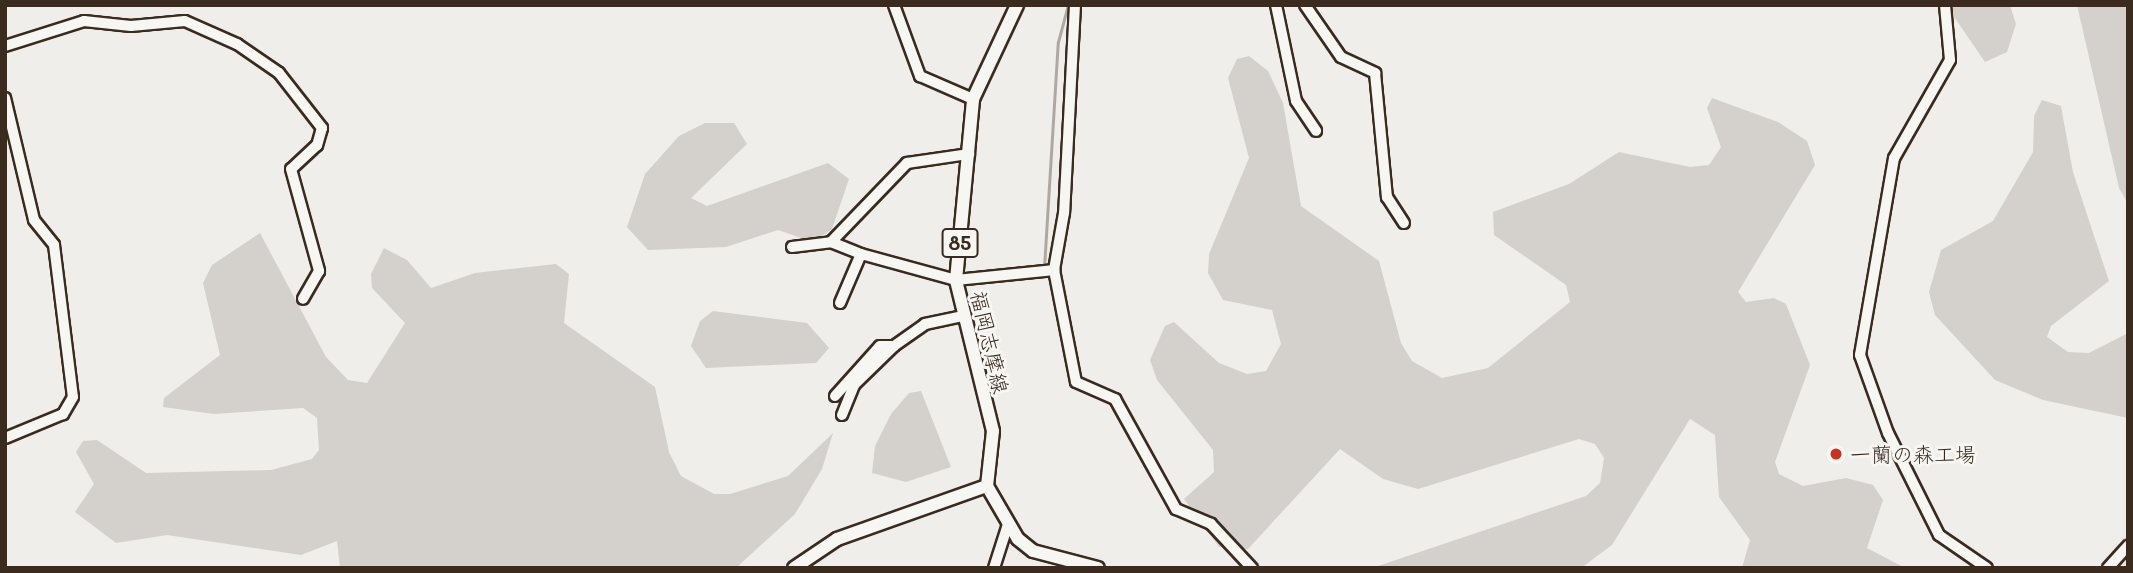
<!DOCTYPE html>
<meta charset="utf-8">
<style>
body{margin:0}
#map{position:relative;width:2133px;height:573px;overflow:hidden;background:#efeeea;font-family:Mali,"Klee One",sans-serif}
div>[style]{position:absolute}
.green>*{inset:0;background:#d4d1cc}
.stream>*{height:2.5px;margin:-1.25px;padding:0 1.25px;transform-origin:1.25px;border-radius:1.25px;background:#afa8a1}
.roads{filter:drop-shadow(2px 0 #3b2a1e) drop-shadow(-2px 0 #3b2a1e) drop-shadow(0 2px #3b2a1e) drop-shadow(0 -2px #3b2a1e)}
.minor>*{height:10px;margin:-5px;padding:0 5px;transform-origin:5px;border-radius:5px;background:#f6f6f2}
.major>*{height:12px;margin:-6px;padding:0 6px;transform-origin:6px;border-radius:6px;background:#f6f6f2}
.dots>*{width:19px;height:19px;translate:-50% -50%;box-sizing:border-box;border:4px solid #f6f6f2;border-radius:50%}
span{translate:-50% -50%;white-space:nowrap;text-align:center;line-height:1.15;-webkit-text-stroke:6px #f6f6f2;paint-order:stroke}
.shield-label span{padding:2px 5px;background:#f6f6f2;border:2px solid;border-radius:5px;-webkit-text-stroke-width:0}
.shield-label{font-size:19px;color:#3b2a1e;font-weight:700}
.street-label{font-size:21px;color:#3b2a1e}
.poi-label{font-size:21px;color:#3b2a1e}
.left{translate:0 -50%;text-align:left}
.frame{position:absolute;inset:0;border:7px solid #3b2a1e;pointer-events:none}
</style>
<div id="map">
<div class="green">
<i style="clip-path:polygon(1946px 5px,2010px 5px,2016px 24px,2007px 52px,1985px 62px)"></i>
<i style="clip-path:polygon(2077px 5px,2128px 5px,2128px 204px,2119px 188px)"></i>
<i style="clip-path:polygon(1249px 56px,1268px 71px,1283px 103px,1301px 206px,1379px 261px,1401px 343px,1412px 361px,1442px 378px,1488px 368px,1570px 302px,1566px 285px,1494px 235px,1493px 212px,1569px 184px,1619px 152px,1690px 167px,1709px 165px,1721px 147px,1707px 108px,1712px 98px,1778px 122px,1807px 141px,1815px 165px,1738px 292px,1746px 302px,1774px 298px,1786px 304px,1810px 365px,1775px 462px,1779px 474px,1803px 486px,1846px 478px,1873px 485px,1883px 500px,1867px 548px,1905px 568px,1742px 568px,1750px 540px,1719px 497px,1715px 435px,1690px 419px,1612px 545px,1581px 568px,1372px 568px,1586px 496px,1600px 483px,1604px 458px,1595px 444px,1579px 439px,1418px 489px,1383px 479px,1340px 449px,1248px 549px,1219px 547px,1184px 499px,1214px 472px,1213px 450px,1157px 380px,1150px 360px,1165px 326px,1174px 322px,1219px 363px,1247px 374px,1266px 371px,1281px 344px,1272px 310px,1223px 300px,1208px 273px,1209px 254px,1249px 158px,1228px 78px,1237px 59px)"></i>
<i style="clip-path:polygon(2042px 100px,2061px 106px,2073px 172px,2109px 281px,2051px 326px,2047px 337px,2068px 352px,2089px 353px,2128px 333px,2128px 418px,2043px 400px,1995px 380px,1935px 315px,1929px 292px,1941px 250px,1993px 221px,2033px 152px,2034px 116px)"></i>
<i style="clip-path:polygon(705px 123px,734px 123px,747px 144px,691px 198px,707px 206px,828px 163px,849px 179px,832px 229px,813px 242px,778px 230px,726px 247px,648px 250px,627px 227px,645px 174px,679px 136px)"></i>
<i style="clip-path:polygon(260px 233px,326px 357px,348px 380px,367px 383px,405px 323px,372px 288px,371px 274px,384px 248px,407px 260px,431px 288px,475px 273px,556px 264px,569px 274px,564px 323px,655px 387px,669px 452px,681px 476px,714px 494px,730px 494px,788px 476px,833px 433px,822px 469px,795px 514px,736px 568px,340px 568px,337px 541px,301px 555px,167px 535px,116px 543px,75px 512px,94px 484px,76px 452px,83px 441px,97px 440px,146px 473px,271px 470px,312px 459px,319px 450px,317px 418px,303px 408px,214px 414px,163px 407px,164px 398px,220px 355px,203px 283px,212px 265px)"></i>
<i style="clip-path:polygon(713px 311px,807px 323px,829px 348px,816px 363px,706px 368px,691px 346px,700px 321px)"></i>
<i style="clip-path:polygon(921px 391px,951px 467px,906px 482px,872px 473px,875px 446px,891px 414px,909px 393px)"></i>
</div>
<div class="stream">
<i style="left:1044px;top:268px;width:226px;rotate:-86.5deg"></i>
<i style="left:1058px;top:42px;width:38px;rotate:-75deg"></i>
</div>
<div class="roads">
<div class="minor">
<i style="left:894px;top:5px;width:76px;rotate:69.9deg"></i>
<i style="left:920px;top:76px;width:58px;rotate:23.5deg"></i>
<i style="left:1075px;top:5px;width:208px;rotate:93deg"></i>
<i style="left:1064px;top:213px;width:58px;rotate:100deg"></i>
<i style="left:1054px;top:270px;width:114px;rotate:78.9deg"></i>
<i style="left:1076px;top:382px;width:43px;rotate:23.6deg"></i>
<i style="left:1115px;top:399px;width:126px;rotate:61deg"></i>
<i style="left:1176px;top:509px;width:38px;rotate:23deg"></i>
<i style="left:1211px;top:524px;width:60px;rotate:47deg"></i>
<i style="left:1276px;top:5px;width:98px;rotate:78.2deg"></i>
<i style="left:1296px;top:101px;width:36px;rotate:56deg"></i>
<i style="left:1305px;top:5px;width:63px;rotate:55.3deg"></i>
<i style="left:1341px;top:57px;width:38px;rotate:25deg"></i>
<i style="left:1375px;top:73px;width:125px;rotate:84.5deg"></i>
<i style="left:1387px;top:197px;width:31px;rotate:57deg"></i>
<i style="left:1945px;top:5px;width:55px;rotate:84.8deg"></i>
<i style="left:1950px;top:60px;width:113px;rotate:119.7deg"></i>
<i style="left:1894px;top:158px;width:200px;rotate:99.8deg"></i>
<i style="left:1860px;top:355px;width:83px;rotate:70.3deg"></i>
<i style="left:1888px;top:433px;width:114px;rotate:63.4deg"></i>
<i style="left:1939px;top:535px;width:58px;rotate:34.5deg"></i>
<i style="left:5px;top:46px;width:83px;rotate:-17.6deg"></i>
<i style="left:84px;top:21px;width:47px;rotate:6.1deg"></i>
<i style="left:131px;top:26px;width:54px;rotate:-5.3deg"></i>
<i style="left:185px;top:21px;width:57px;rotate:23.9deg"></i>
<i style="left:237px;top:44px;width:51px;rotate:34.6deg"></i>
<i style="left:279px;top:73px;width:70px;rotate:52deg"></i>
<i style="left:322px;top:128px;width:18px;rotate:106deg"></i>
<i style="left:317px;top:145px;width:35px;rotate:137deg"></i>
<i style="left:291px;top:169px;width:106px;rotate:74.6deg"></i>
<i style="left:319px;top:271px;width:32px;rotate:120deg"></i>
<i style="left:5px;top:98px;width:125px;rotate:76.6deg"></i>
<i style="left:34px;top:220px;width:32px;rotate:51deg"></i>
<i style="left:54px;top:245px;width:153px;rotate:82.9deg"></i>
<i style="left:73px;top:397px;width:20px;rotate:120deg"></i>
<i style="left:63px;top:414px;width:63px;rotate:157.5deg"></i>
<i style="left:831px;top:242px;width:110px;rotate:-46.1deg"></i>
<i style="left:907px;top:163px;width:63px;rotate:-8.3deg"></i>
<i style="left:792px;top:247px;width:39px;rotate:-7deg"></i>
<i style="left:831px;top:242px;width:32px;rotate:22deg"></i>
<i style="left:840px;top:303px;width:53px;rotate:-66.8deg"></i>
<i style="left:861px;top:254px;width:98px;rotate:15.3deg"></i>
<i style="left:956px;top:280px;width:99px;rotate:-5.8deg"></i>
<i style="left:835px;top:396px;width:67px;rotate:-48deg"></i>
<i style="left:880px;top:346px;width:14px"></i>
<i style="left:894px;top:346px;width:38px;rotate:-35deg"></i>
<i style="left:925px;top:324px;width:38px;rotate:-12deg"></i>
<i style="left:842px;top:415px;width:32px;rotate:-68deg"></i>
<i style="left:854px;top:385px;width:56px;rotate:-44.3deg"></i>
<i style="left:994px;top:568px;width:46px;rotate:-72.3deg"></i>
<i style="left:2108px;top:568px;width:30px;rotate:-48deg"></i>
</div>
<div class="major">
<i style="left:987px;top:486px;width:61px;rotate:59.7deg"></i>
<i style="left:1018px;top:539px;width:19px;rotate:39deg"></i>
<i style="left:1033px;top:551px;width:67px;rotate:14.7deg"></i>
<i style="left:794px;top:568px;width:52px;rotate:-34deg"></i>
<i style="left:837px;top:539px;width:159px;rotate:-19.5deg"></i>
<i style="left:987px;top:486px;width:55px;rotate:-83.8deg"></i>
<i style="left:993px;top:431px;width:155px;rotate:-103.8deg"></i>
<i style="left:956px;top:280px;width:182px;rotate:-84.6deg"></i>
<i style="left:973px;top:99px;width:104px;rotate:-64.9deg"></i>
</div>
</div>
<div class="dots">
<i style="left:1836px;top:454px;background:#c8321e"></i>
</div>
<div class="shield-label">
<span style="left:960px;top:243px">85</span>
</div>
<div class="street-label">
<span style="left:990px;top:342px;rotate:77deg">福岡志摩線</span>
</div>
<div class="poi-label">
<span class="left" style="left:1850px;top:454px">一蘭の森工場</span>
</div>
<div class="frame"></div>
</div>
